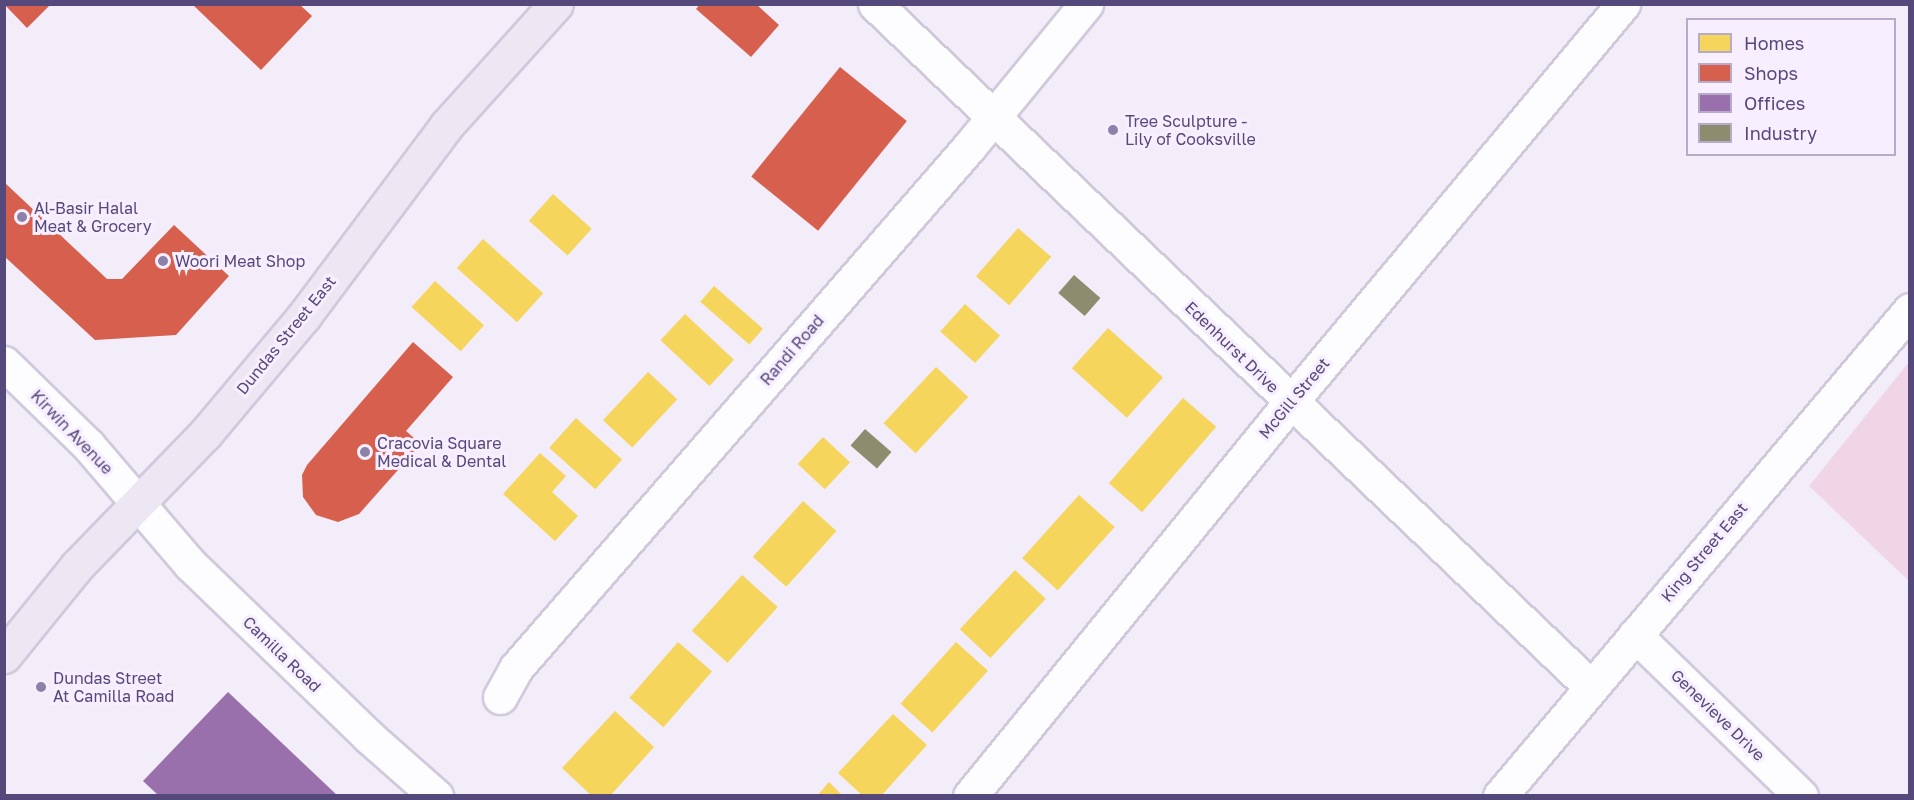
<!DOCTYPE html>
<style>
body{margin:0}
#map{position:relative;width:1914px;height:800px;overflow:hidden;background:#f3ecf9;font-family:"Golos Text",sans-serif}
div>[style]{position:absolute}
.green>*{inset:0;background:#f0d5e7}
.homes>*{inset:0;background:#f6d55c;transform-origin:0 0}
.shops>*{inset:0;background:#d6604d;transform-origin:0 0}
.offices>*{inset:0;background:#9970ab}
.industry>*{inset:0;background:#8c8c6e;transform-origin:0 0}
.roads{filter:drop-shadow(2px 0 #d0c9dc) drop-shadow(-2px 0 #d0c9dc) drop-shadow(0 2px #d0c9dc) drop-shadow(0 -2px #d0c9dc)}
.street>*{height:33px;margin:-16.5px;padding:0 16.5px;transform-origin:16.5px;border-radius:16.5px;background:#fdfcfe}
.secondary>*{height:33px;margin:-16.5px;padding:0 16.5px;transform-origin:16.5px;border-radius:16.5px;background:#fdfcfe}
.primary>*{height:33px;margin:-16.5px;padding:0 16.5px;transform-origin:16.5px;border-radius:16.5px;background:#ede6f3}
.dots>*{width:16px;height:16px;translate:-50% -50%;box-sizing:border-box;border:3px solid #f7efff;border-radius:50%}
span{translate:-50% -50%;white-space:nowrap;text-align:center;line-height:1.15;-webkit-text-stroke:6px #f7efff;paint-order:stroke}
.poi-label{font-size:16px;color:#55487b}
.left{translate:0 -50%;text-align:left}
.street-label{font-size:16px;color:#55487b}
.frame{position:absolute;inset:0;border:6px solid #55487b;pointer-events:none}
.legend{position:absolute;left:1686px;top:18px;width:210px;height:138px;box-sizing:border-box;background:#f7efff;border:2px solid #b6acca;margin:0;padding:8px 10px;list-style:none;font-size:18px;color:#55487b}
.legend li{display:flex;align-items:center;gap:12px;height:30px}
.legend b{width:30px;border:2px solid #b6acca}
</style>
<div id="map">
<div class="green">
<i style="clip-path:polygon(1909px 362px,1909px 581px,1809px 486px)"></i>
</div>
<div class="homes">
<i style="left:553px;top:194px;width:52px;height:36px;rotate:42deg"></i>
<i style="left:1018px;top:228px;width:44px;height:64px;rotate:41deg"></i>
<i style="left:483px;top:239px;width:81px;height:39px;rotate:42deg"></i>
<i style="left:435px;top:281px;width:66px;height:35px;rotate:42deg"></i>
<i style="left:714px;top:286px;width:65px;height:21px;rotate:41deg"></i>
<i style="left:965px;top:304px;width:47px;height:37px;rotate:42deg"></i>
<i style="left:685px;top:314px;width:67px;height:36px;rotate:43deg"></i>
<i style="left:1108px;top:328px;width:74px;height:54px;rotate:42deg"></i>
<i style="left:936px;top:367px;width:44px;height:77px;rotate:43deg"></i>
<i style="left:648px;top:372px;width:40px;height:66px;rotate:43deg"></i>
<i style="left:1183px;top:398px;width:44px;height:113px;rotate:41deg"></i>
<i style="left:576px;top:418px;width:62px;height:40px;rotate:42deg"></i>
<i style="left:823px;top:437px;width:37px;height:37px;rotate:43deg"></i>
<i style="clip-path:polygon(540px 453px,566px 476px,552px 492px,578px 516px,555px 541px,503px 494px)"></i>
<i style="left:1079px;top:495px;width:48px;height:85px;rotate:42deg"></i>
<i style="left:803px;top:501px;width:45px;height:75px;rotate:42deg"></i>
<i style="left:1015px;top:570px;width:42px;height:81px;rotate:43deg"></i>
<i style="left:742px;top:575px;width:48px;height:75px;rotate:42deg"></i>
<i style="left:678px;top:642px;width:45px;height:74px;rotate:41deg"></i>
<i style="left:956px;top:642px;width:43px;height:83px;rotate:42deg"></i>
<i style="clip-path:polygon(615px 711px,654px 747px,610px 796px,592px 796px,562px 768px)"></i>
<i style="clip-path:polygon(893px 714px,927px 745px,881px 796px,863px 796px,838px 773px)"></i>
<i style="clip-path:polygon(829px 782px,843px 796px,817px 796px)"></i>
</div>
<div class="shops">
<i style="clip-path:polygon(4px 4px,51px 4px,27px 28px)"></i>
<i style="clip-path:polygon(192px 4px,299px 4px,312px 16px,261px 70px)"></i>
<i style="clip-path:polygon(700px 4px,756px 4px,779px 25px,751px 57px,696px 9px)"></i>
<i style="left:840px;top:67px;width:86px;height:141px;rotate:39deg"></i>
<i style="clip-path:polygon(4px 182px,107px 279px,122px 279px,174px 225px,229px 276px,176px 335px,95px 340px,4px 256px)"></i>
<i style="clip-path:polygon(413px 342px,453px 377px,406px 431px,421px 444px,359px 514px,338px 522px,316px 515px,303px 497px,302px 475px,307px 465px)"></i>
</div>
<div class="offices">
<i style="clip-path:polygon(228px 692px,338px 796px,159px 796px,143px 781px)"></i>
</div>
<div class="industry">
<i style="left:1074px;top:275px;width:35px;height:24px;rotate:41deg"></i>
<i style="left:865px;top:429px;width:35px;height:22px;rotate:41deg"></i>
</div>
<div class="roads">
<div class="street">
<i style="left:875px;top:4px;width:990px;rotate:43.65deg"></i>
<i style="left:1635px;top:635px;width:231px;rotate:44.1deg"></i>
<i style="left:500px;top:697px;width:33px;rotate:-61deg"></i>
<i style="left:516px;top:668px;width:690px;rotate:-48.99deg"></i>
<i style="left:969px;top:147px;width:185px;rotate:-50.7deg"></i>
<i style="left:970px;top:796px;width:507px;rotate:-50.85deg"></i>
<i style="left:1290px;top:403px;width:520px;rotate:-50.15deg"></i>
<i style="left:1500px;top:796px;width:636px;rotate:-49.85deg"></i>
</div>
<div class="secondary">
<i style="left:4px;top:363px;width:117px;rotate:44.3deg"></i>
<i style="left:88px;top:445px;width:157px;rotate:49.4deg"></i>
<i style="left:190px;top:564px;width:248px;rotate:44deg"></i>
<i style="left:368px;top:736px;width:91px;rotate:41.4deg"></i>
</div>
<div class="primary">
<i style="left:4px;top:656px;width:116px;rotate:-51deg"></i>
<i style="left:77px;top:566px;width:184px;rotate:-45.9deg"></i>
<i style="left:205px;top:434px;width:154px;rotate:-50deg"></i>
<i style="left:304px;top:316px;width:237px;rotate:-53.2deg"></i>
<i style="left:446px;top:126px;width:164px;rotate:-48deg"></i>
</div>
</div>
<div class="dots">
<i style="left:1113px;top:130px;background:#8c81a7"></i>
<i style="left:22px;top:217px;background:#8c81a7"></i>
<i style="left:163px;top:261px;background:#8c81a7"></i>
<i style="left:365px;top:452px;background:#8c81a7"></i>
<i style="left:41px;top:687px;background:#8c81a7"></i>
</div>
<div class="poi-label">
<span class="left" style="left:1125px;top:130px">Tree Sculpture -<br>Lily of Cooksville</span>
<span class="left" style="left:34px;top:217px">Al-Basir Halal<br>Meat &amp; Grocery</span>
<span class="left" style="left:175px;top:261px">Woori Meat Shop</span>
<span class="left" style="left:377px;top:452px">Cracovia Square<br>Medical &amp; Dental</span>
<span class="left" style="left:53px;top:687px">Dundas Street<br>At Camilla Road</span>
</div>
<div class="street-label">
<span style="left:286px;top:335px;rotate:-51deg">Dundas Street East</span>
<span style="left:1232px;top:347px;rotate:44deg">Edenhurst Drive</span>
<span style="left:792px;top:350px;rotate:-49deg">Randi Road</span>
<span style="left:1294px;top:398px;rotate:-50deg">McGill Street</span>
<span style="left:72px;top:432px;rotate:46deg">Kirwin Avenue</span>
<span style="left:1704px;top:552px;rotate:-50deg">King Street East</span>
<span style="left:282px;top:654px;rotate:44deg">Camilla Road</span>
<span style="left:1718px;top:715px;rotate:44deg">Genevieve Drive</span>
</div>
<div class="frame"></div>
<ul class="legend">
<li><b style="height:16px;background:#f6d55c"></b>Homes</li>
<li><b style="height:16px;background:#d6604d"></b>Shops</li>
<li><b style="height:16px;background:#9970ab"></b>Offices</li>
<li><b style="height:16px;background:#8c8c6e"></b>Industry</li>
</ul>
</div>
